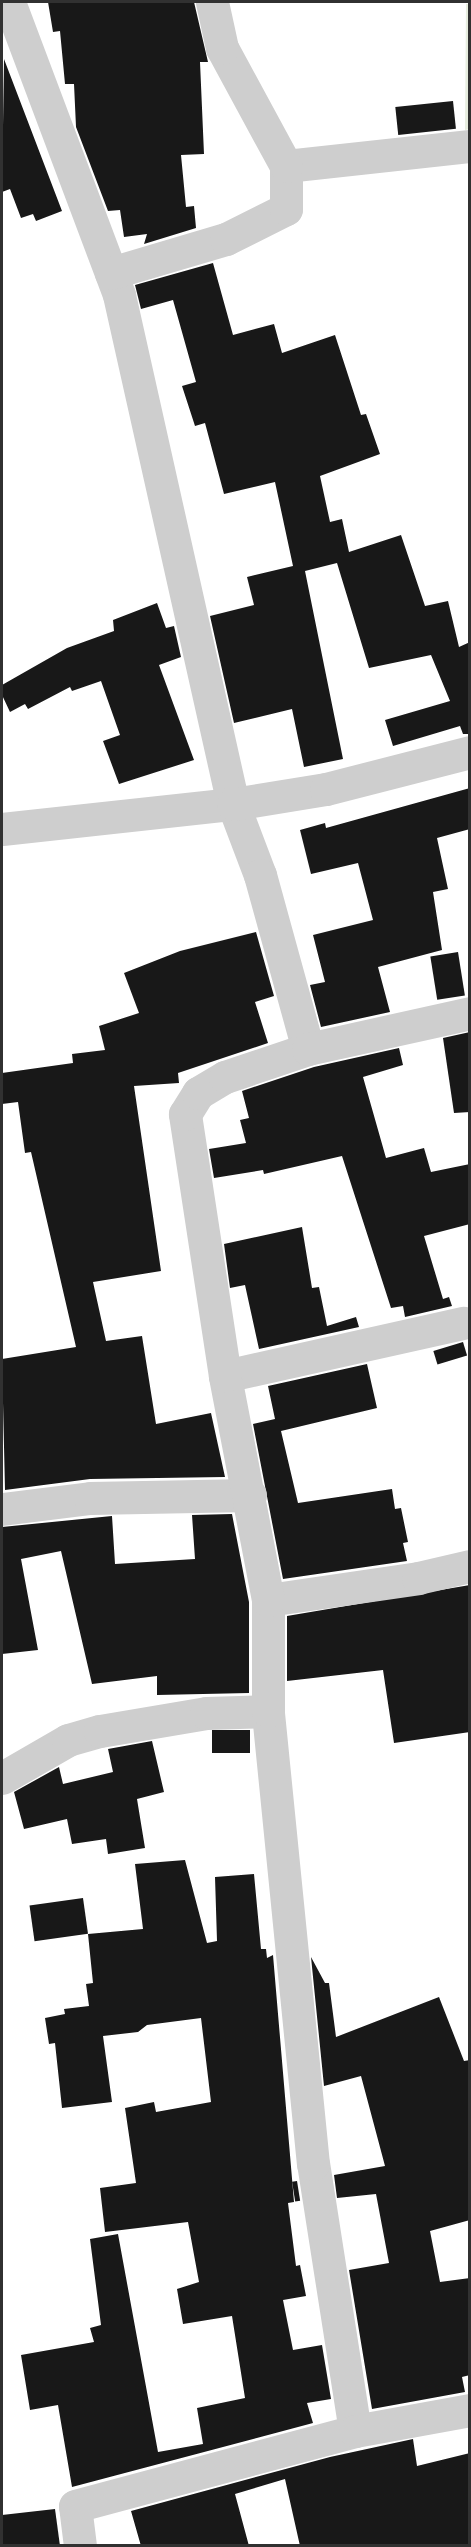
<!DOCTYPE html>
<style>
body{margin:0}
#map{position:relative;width:471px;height:2547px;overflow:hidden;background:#fff;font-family:Commissioner,sans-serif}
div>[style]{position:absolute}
.green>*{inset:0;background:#e7eddf}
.building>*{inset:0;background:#181818;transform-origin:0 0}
.minor>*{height:33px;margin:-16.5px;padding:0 16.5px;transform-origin:16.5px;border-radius:16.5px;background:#cecece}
.tertiary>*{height:33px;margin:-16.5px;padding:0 16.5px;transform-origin:16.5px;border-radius:16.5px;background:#cecece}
span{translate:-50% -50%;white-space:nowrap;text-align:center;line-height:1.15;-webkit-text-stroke:6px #fff;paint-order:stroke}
.frame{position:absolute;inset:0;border:3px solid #313131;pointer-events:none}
</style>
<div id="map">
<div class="green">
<i style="clip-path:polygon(466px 4px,469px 4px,470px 129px,465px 130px)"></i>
</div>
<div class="building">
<i style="clip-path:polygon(48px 2px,194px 2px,208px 62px,200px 62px,204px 154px,181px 155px,186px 207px,194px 206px,196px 228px,144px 244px,147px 234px,124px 237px,120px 210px,108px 211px,76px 127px,74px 84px,65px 84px,60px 31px,53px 32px)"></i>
<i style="clip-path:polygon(4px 59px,62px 211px,36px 221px,33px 214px,21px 218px,10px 189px,2px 192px)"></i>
<i style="left:453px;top:101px;width:28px;height:58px;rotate:84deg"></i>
<i style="clip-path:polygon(213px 263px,233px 335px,274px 324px,282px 353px,335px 335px,361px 415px,366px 414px,380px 454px,320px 476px,330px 522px,342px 519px,349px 552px,401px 535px,425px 606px,448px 601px,459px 647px,470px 642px,470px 734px,463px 734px,460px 726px,393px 746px,385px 720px,450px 701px,431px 655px,369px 668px,337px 563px,305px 571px,343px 759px,304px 767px,292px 709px,234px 723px,210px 616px,254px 605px,247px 577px,293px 566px,275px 482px,224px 494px,205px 423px,195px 426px,182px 386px,196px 382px,173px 300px,141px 309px,135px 285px)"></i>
<i style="clip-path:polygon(157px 603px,166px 628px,174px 626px,181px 657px,159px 665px,194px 760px,119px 784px,103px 741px,120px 735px,101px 681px,72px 691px,70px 687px,28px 709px,25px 704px,10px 712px,2px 695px,2px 685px,67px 648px,114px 631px,113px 620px)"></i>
<i style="clip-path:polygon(470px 788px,470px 829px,437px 838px,448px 889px,433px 892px,442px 950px,378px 967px,390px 1012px,321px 1027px,310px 985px,325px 982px,313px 935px,373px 920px,358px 863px,311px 874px,300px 830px,325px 823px,326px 828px)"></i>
<i style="clip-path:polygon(256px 932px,274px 996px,255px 1002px,268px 1043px,178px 1073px,179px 1083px,134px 1086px,161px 1271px,93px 1282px,106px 1341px,142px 1336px,156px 1424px,211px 1413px,225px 1477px,90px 1479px,5px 1490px,2px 1359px,76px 1347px,31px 1152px,25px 1153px,18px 1102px,2px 1104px,2px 1073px,73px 1063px,72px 1054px,105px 1050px,99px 1026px,139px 1013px,124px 973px,180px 951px)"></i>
<i style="left:458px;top:952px;width:44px;height:28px;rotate:81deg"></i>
<i style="clip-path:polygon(470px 1032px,470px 1112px,454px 1113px,443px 1038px)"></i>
<i style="clip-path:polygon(399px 1048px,403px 1065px,363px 1077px,386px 1158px,424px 1148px,431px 1172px,470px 1164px,470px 1224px,424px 1236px,443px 1299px,449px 1297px,452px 1306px,405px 1317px,403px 1306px,391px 1308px,342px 1156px,264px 1174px,263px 1170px,214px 1178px,209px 1149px,246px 1143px,240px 1120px,249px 1118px,242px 1091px,314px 1067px)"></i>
<i style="clip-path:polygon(302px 1227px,312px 1288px,319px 1287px,327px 1326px,356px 1317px,359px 1327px,259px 1349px,245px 1285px,230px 1288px,224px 1244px)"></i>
<i style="left:463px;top:1342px;width:14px;height:31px;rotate:73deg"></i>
<i style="clip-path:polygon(367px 1364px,377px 1408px,281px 1431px,298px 1503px,392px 1489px,395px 1509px,401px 1508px,408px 1542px,403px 1543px,407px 1561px,283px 1579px,253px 1424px,275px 1419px,268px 1386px)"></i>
<i style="clip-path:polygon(232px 1514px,249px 1602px,249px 1693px,157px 1695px,157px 1676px,92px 1684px,61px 1551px,21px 1559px,38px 1650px,2px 1654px,2px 1527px,112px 1516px,115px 1564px,195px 1559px,192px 1515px)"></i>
<i style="clip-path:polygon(470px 1585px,470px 1732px,394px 1743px,383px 1670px,287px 1681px,287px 1616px)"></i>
<i style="left:250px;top:1730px;width:23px;height:38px;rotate:90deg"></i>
<i style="clip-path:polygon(152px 1741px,164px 1792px,137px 1799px,145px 1848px,108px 1854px,106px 1839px,72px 1844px,67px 1819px,24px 1829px,14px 1792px,59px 1767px,63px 1784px,113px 1772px,108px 1749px)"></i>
<i style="clip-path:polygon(185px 1860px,207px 1943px,217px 1941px,215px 1877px,254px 1874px,261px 1949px,266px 1949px,267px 1958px,273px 1955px,294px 2202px,288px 2203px,296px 2266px,300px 2265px,306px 2296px,283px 2300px,293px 2350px,322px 2345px,331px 2399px,307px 2403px,313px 2423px,72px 2487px,58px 2405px,30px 2410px,21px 2355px,94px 2342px,90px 2328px,101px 2325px,90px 2239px,118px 2234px,158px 2452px,203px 2444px,197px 2408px,245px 2398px,232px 2316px,183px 2324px,177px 2289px,199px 2282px,188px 2222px,105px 2232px,100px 2188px,136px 2183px,125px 2108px,154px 2102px,156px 2112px,211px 2102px,201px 2018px,147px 2025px,138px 2032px,103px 2036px,112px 2102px,62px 2108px,55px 2043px,49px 2044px,45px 2018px,65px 2014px,64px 2009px,89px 2006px,86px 1984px,93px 1983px,88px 1934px,143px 1929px,135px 1864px)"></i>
<i style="left:83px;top:1898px;width:36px;height:54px;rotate:82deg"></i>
<i style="clip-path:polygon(311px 1957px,325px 1983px,329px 1983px,336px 2037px,439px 1997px,464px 2061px,470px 2060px,470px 2220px,430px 2231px,440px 2282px,470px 2278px,470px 2375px,462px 2377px,465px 2392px,372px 2409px,349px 2270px,389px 2263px,376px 2194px,337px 2198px,334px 2175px,385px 2166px,361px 2076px,324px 2086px)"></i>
<i style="left:297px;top:2181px;width:20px;height:5px;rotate:81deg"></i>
<i style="clip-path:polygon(413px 2439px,417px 2466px,470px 2453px,470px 2546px,300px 2546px,285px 2479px,235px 2494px,249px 2546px,141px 2546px,131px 2511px,330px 2457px)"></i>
<i style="clip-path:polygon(55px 2509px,60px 2546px,2px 2546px,2px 2515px)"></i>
</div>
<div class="minor">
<i style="left:9px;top:2px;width:313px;rotate:69.4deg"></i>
<i style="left:119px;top:295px;width:522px;rotate:77.38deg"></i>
<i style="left:233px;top:804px;width:76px;rotate:69.2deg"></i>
<i style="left:260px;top:875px;width:180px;rotate:74.6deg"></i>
<i style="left:286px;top:166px;width:185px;rotate:-6.2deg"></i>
<i style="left:111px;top:273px;width:120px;rotate:-16.5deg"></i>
<i style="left:226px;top:239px;width:67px;rotate:-26.6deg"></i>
<i style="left:286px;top:209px;width:43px;rotate:-90deg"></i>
<i style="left:286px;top:166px;width:134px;rotate:-118.5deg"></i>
<i style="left:222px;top:48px;width:47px;rotate:-102.3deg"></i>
<i style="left:225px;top:1376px;width:244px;rotate:-12.6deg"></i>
<i style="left:2px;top:1509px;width:89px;rotate:-7.1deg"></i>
<i style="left:90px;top:1498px;width:160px;rotate:-1.1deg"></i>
<i style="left:268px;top:1600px;width:152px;rotate:-8.3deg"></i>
<i style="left:418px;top:1578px;width:53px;rotate:-13deg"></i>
<i style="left:2px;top:1778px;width:76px;rotate:-29.9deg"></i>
<i style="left:68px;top:1740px;width:33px;rotate:-16deg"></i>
<i style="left:100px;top:1731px;width:108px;rotate:-9.6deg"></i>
<i style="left:206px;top:1713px;width:62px;rotate:-1.8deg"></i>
<i style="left:355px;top:2431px;width:270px;rotate:-98.9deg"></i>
<i style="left:313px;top:2164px;width:455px;rotate:-95.7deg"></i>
<i style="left:268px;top:1711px;width:111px;rotate:-90deg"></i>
<i style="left:268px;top:1600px;width:228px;rotate:-100.9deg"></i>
<i style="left:225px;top:1376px;width:265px;rotate:-98.7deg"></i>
<i style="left:185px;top:1114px;width:25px;rotate:-58deg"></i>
<i style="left:198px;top:1093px;width:31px;rotate:-31deg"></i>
<i style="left:225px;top:1077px;width:88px;rotate:-18.6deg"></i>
<i style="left:308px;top:1049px;width:166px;rotate:-12.5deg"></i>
<i style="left:80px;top:2546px;width:40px;rotate:-97.1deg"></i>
<i style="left:75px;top:2506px;width:290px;rotate:-15deg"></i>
<i style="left:355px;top:2431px;width:117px;rotate:-10.3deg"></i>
</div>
<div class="tertiary">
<i style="left:2px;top:829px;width:232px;rotate:-6.2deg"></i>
<i style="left:233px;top:804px;width:94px;rotate:-9.2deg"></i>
<i style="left:326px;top:789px;width:149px;rotate:-14.4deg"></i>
</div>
<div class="frame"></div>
</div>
